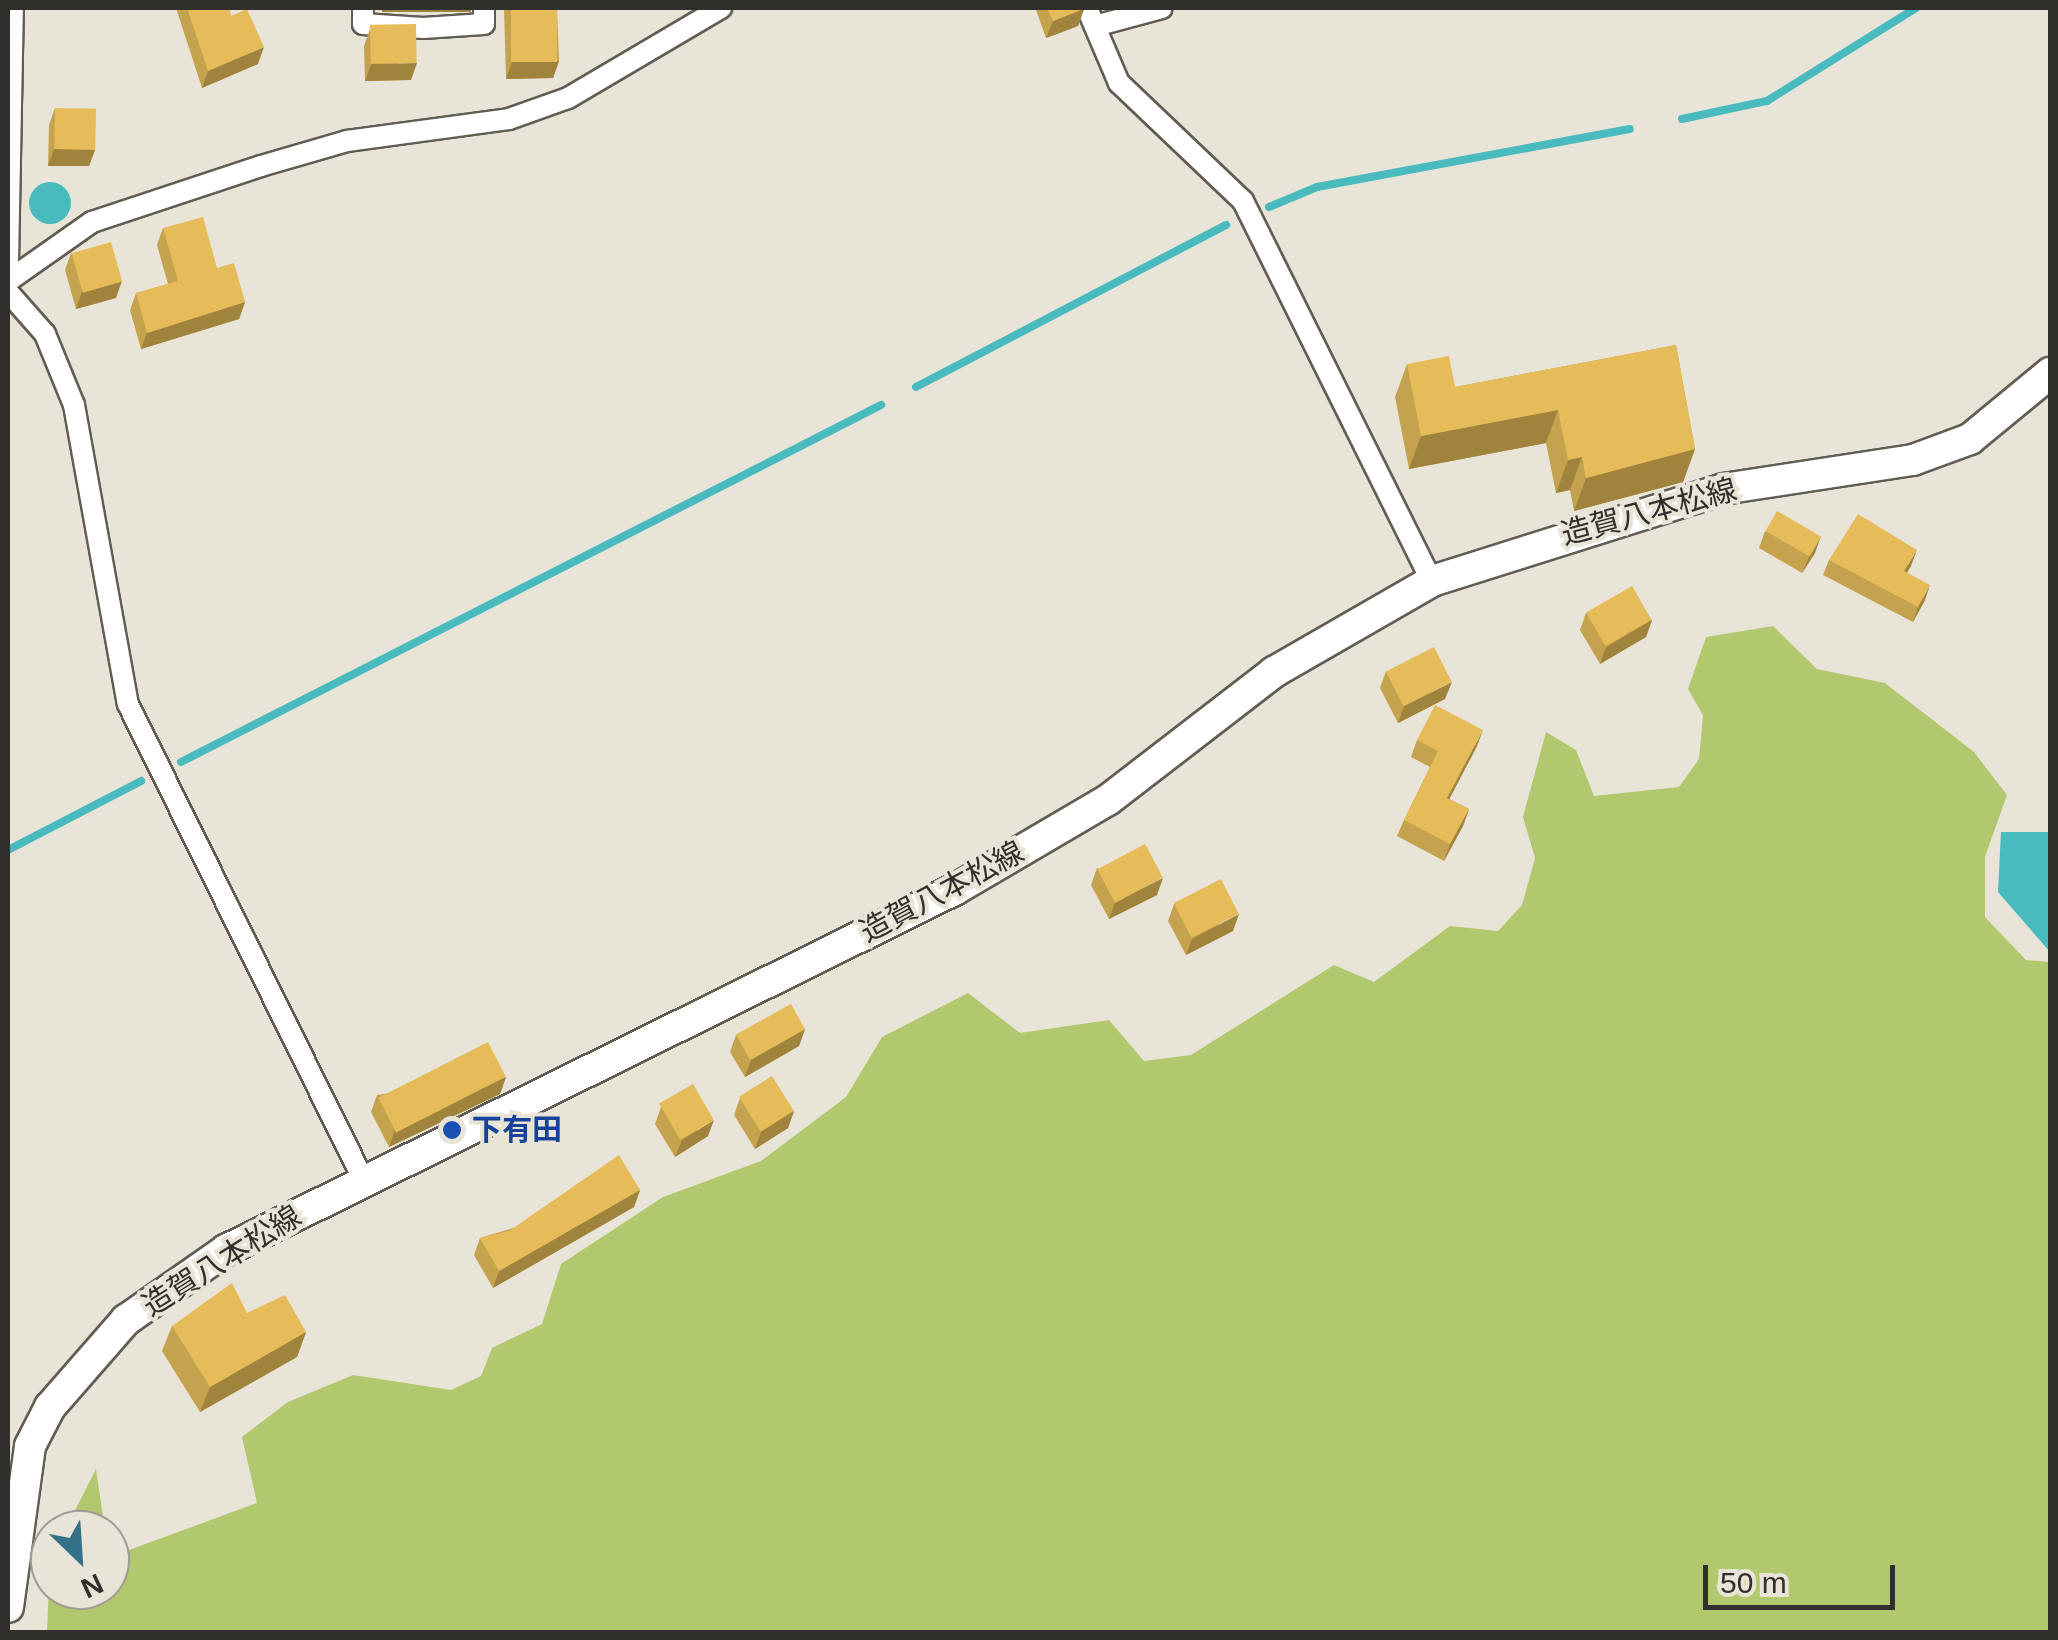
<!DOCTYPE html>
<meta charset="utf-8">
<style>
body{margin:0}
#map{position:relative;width:2058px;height:1640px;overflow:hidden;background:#e9e4d8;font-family:Helvetica,"Noto Sans JP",sans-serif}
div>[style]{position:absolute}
.green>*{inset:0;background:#b2c86e}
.water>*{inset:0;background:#49babe}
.round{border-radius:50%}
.stream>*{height:8px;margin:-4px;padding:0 4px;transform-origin:4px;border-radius:4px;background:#49babe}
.roads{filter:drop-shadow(2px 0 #615d53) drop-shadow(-2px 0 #615d53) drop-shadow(0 2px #615d53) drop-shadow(0 -2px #615d53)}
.minor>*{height:20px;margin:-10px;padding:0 10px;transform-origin:10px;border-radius:10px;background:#fff}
.secondary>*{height:30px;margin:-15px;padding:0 15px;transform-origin:15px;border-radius:15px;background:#fff}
.wall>*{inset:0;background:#c5a24d}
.shaded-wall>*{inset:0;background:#a0843e;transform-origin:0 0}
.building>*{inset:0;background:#e5bc59;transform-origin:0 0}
.dots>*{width:28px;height:28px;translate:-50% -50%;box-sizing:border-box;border:5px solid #e9e4d8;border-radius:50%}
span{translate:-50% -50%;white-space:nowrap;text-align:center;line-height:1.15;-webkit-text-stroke:8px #e9e4d8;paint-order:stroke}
.street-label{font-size:30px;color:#312f2b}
.transit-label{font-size:30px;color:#164399;font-weight:700}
.left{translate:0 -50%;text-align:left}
.frame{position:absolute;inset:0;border:10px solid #312f2b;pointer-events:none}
.north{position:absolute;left:30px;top:1510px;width:100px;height:100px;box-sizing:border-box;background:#e9e4d8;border:2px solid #9f9c93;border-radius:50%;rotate:155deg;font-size:28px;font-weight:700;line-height:40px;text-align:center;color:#312f2b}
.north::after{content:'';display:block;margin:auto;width:35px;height:45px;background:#347288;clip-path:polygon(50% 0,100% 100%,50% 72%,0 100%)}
.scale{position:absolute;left:1703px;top:1565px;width:192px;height:45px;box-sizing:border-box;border:5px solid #312f2b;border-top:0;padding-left:12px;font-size:30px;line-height:35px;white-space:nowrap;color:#312f2b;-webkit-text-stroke:8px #e9e4d8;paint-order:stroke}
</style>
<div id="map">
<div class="green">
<i style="clip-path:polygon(1773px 626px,1817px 669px,1885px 683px,1974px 752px,2007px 795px,1985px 857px,1985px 917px,2026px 960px,2050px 962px,2050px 1632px,47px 1632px,50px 1559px,50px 1590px,110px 1590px,110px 1557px,257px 1503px,242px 1437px,288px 1402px,353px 1375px,451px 1390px,481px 1376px,492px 1348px,542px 1324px,561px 1264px,663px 1197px,761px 1161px,846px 1097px,882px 1037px,968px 993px,1020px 1033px,1109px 1020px,1144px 1061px,1191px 1055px,1334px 965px,1374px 982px,1450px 926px,1498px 931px,1522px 905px,1535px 858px,1523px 817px,1546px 732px,1576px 750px,1594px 796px,1679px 787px,1699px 759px,1703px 715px,1688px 689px,1706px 637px)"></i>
<i style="clip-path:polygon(96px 1469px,105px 1530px,65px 1530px)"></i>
</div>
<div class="water">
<i class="round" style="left:29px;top:182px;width:42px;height:42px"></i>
<i style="clip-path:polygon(2001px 832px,2050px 832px,2050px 952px,1998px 892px)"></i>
</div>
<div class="stream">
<i style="left:1682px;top:119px;width:87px;rotate:-12deg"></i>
<i style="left:1767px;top:101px;width:176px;rotate:-32deg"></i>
<i style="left:1269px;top:207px;width:52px;rotate:-22.6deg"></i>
<i style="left:1317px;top:187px;width:318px;rotate:-10.5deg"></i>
<i style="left:916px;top:387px;width:350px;rotate:-27.6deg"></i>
<i style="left:181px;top:762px;width:786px;rotate:-27.02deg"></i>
<i style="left:8px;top:850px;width:150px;rotate:-27.4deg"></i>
</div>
<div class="roads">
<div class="minor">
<i style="left:363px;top:8px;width:16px;rotate:90deg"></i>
<i style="left:363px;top:24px;width:60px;rotate:3.8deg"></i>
<i style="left:423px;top:28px;width:61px;rotate:-3.8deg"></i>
<i style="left:484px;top:24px;width:16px;rotate:-90deg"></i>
<i style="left:1087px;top:8px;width:82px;rotate:66.9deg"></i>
<i style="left:1119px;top:83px;width:171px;rotate:43.6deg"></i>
<i style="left:1243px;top:201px;width:424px;rotate:63.6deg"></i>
<i style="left:1095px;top:26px;width:69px;rotate:-15deg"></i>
<i style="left:8px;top:262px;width:254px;rotate:-88.9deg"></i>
<i style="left:8px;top:281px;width:103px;rotate:-35.1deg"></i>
<i style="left:92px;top:222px;width:178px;rotate:-18.3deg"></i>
<i style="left:261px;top:166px;width:90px;rotate:-16.2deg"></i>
<i style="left:347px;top:141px;width:163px;rotate:-7.7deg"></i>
<i style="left:509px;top:119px;width:63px;rotate:-19.6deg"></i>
<i style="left:568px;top:98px;width:178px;rotate:-30.5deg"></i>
<i style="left:8px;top:292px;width:56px;rotate:48.6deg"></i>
<i style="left:45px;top:334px;width:77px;rotate:67.8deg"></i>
<i style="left:74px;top:405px;width:304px;rotate:79.8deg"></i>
<i style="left:128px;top:704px;width:530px;rotate:63.68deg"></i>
</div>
<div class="secondary">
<i style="left:8px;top:1607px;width:162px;rotate:-82.2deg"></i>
<i style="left:30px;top:1446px;width:44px;rotate:-62.9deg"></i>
<i style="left:50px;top:1407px;width:116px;rotate:-48.9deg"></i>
<i style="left:126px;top:1320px;width:122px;rotate:-35deg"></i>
<i style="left:226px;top:1250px;width:814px;rotate:-26.31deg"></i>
<i style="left:956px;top:889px;width:176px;rotate:-30.4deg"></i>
<i style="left:1108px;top:800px;width:210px;rotate:-37.6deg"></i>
<i style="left:1274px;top:672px;width:182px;rotate:-29.9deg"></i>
<i style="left:1432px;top:581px;width:305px;rotate:-17.5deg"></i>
<i style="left:1723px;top:489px;width:192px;rotate:-8.7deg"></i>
<i style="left:1913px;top:460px;width:61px;rotate:-20.2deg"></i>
<i style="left:1970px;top:439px;width:104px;rotate:-39.5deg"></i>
</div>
</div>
<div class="wall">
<i style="clip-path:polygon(176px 8px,229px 8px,231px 16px,258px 64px,202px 88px)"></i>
<i style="clip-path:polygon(504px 8px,557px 8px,559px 61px,553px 78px,506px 79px)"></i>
<i style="clip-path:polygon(1037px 8px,1084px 8px,1084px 9px,1078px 26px,1046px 38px,1036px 10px)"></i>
<i style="clip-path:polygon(370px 29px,411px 80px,365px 81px,364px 46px)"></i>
<i style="clip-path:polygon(55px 108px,95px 150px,89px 166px,48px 166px,49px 125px)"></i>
<i style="clip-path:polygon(163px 228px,217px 268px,245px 302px,239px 319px,141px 349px,130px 310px,136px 293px,168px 284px,157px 245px)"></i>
<i style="clip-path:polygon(71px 253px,116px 298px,76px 309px,65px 270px)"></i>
<i style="clip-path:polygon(1676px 345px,1695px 449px,1683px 482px,1574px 511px,1570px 490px,1556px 493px,1546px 443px,1409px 469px,1395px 397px,1407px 364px,1455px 387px)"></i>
<i style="clip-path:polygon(1765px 531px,1815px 553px,1802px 573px,1759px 548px)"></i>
<i style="clip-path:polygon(1829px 560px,1911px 566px,1907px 572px,1925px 600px,1913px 622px,1823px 575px)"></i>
<i style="clip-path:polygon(1586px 613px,1652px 620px,1646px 637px,1600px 664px,1580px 630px)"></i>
<i style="clip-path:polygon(1386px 671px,1445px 699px,1398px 723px,1380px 688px)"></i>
<i style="clip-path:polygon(1417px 740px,1477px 746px,1449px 799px,1469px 809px,1463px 826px,1444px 861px,1397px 836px,1404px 820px,1430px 767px,1411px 757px)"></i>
<i style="clip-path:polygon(1097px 868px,1157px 895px,1109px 919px,1091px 885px)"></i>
<i style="clip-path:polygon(1174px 904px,1233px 931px,1186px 955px,1168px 921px)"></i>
<i style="clip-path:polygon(805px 1029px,799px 1046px,745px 1077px,730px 1052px,736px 1035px)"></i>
<i style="clip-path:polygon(506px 1077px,500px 1094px,389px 1147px,371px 1112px,377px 1095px)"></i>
<i style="clip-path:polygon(740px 1098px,794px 1111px,788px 1128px,755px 1149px,734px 1115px)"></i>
<i style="clip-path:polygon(661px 1107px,708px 1136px,675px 1157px,655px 1124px)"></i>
<i style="clip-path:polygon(640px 1190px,634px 1207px,493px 1288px,474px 1255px,480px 1238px)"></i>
<i style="clip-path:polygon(247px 1313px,306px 1332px,297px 1357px,200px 1412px,162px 1351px,172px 1326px)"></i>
</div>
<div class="shaded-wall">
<i style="left:382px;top:8px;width:89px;height:4px"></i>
<i style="clip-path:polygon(1084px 9px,1078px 26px,1046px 38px,1053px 21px)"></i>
<i style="clip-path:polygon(264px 47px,258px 64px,202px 88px,208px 71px)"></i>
<i style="clip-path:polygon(559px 61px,553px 78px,506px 79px,512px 62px)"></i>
<i style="clip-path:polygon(417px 63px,411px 80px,365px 81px,371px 64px)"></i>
<i style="clip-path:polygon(54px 149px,95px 150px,89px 166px,48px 166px)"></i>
<i style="clip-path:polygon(122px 281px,116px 298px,76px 309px,82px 292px)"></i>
<i style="clip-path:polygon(245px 302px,239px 319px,141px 349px,147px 333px)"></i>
<i style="clip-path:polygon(1558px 410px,1546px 443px,1409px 469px,1421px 436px)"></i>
<i style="clip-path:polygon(1695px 449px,1683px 482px,1574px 511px,1586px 478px)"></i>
<i style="clip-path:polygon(1582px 457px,1570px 490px,1556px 493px,1568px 460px)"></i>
<i style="clip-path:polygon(1821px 536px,1815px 553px,1802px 573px,1809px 557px)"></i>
<i style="clip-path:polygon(1917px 550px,1911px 566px,1899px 586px,1904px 571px)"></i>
<i style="clip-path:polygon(1930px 585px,1925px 600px,1913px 622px,1918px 607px)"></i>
<i style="clip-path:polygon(1652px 620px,1646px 637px,1600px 664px,1606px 647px)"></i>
<i style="clip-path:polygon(1452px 682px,1445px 699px,1398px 723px,1404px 706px)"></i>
<i style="clip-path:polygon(1483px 730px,1477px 746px,1441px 815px,1447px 798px)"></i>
<i style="clip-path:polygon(1469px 809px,1463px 826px,1444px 861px,1450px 844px)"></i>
<i style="clip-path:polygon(1163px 878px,1157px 895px,1109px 919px,1115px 902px)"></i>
<i style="clip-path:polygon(1239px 914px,1233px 931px,1186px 955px,1192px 939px)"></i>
<i style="clip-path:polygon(805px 1029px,799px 1046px,745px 1077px,751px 1060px)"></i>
<i style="clip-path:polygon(506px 1077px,500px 1094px,389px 1147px,395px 1130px)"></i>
<i style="clip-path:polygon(794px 1111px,788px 1128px,755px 1149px,761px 1132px)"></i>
<i style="clip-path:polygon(714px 1120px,708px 1136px,675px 1157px,682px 1140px)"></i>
<i style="clip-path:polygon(640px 1190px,634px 1207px,493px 1288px,499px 1271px)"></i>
<i style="clip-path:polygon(306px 1332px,297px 1357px,200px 1412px,210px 1387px)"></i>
</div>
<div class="building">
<i style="clip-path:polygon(187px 8px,229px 8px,231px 16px,247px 9px,264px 47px,208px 71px)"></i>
<i style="left:511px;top:8px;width:46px;height:54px"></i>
<i style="clip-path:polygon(1047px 8px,1084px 8px,1084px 9px,1053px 21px)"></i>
<i style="left:416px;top:24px;width:39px;height:46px;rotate:89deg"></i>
<i style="left:55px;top:108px;width:41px;height:41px;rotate:1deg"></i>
<i style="clip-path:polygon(203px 217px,217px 268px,234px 263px,245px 302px,147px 333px,136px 293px,178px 281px,163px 228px)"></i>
<i style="left:111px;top:242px;width:41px;height:41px;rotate:74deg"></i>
<i style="clip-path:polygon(1676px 345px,1695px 449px,1586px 478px,1582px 457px,1568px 460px,1558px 410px,1421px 436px,1407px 364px,1449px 356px,1455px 387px)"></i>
<i style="left:1777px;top:511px;width:51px;height:23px;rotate:30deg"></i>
<i style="clip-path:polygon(1858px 514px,1917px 550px,1904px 571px,1930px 585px,1918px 607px,1829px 560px)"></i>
<i style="left:1632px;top:586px;width:39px;height:53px;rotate:60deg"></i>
<i style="left:1434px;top:647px;width:39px;height:54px;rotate:63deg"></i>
<i style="clip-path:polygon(1435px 705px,1483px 730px,1447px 798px,1469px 809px,1450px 844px,1404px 820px,1438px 751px,1417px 740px)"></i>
<i style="left:1145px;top:844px;width:38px;height:54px;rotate:62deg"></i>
<i style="left:1221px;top:879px;width:39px;height:53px;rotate:63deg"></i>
<i style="left:791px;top:1004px;width:29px;height:63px;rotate:61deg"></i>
<i style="left:488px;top:1042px;width:39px;height:123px;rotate:63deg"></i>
<i style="left:772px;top:1076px;width:41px;height:39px;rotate:58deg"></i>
<i style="left:693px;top:1084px;width:42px;height:39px;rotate:60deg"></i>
<i style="clip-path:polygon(619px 1155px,640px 1190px,499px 1271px,480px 1238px,509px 1231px)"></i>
<i style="clip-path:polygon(232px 1283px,247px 1313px,285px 1295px,306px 1332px,210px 1387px,172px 1326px)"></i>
</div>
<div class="dots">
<i style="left:452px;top:1130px;background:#1a4fb4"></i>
</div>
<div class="street-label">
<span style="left:1649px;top:512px;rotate:-15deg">造賀八本松線</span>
<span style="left:942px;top:892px;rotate:-28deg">造賀八本松線</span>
<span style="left:222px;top:1261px;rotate:-32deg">造賀八本松線</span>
</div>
<div class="transit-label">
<span class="left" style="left:472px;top:1130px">下有田</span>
</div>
<div class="frame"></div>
<div class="north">N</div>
<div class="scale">50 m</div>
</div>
